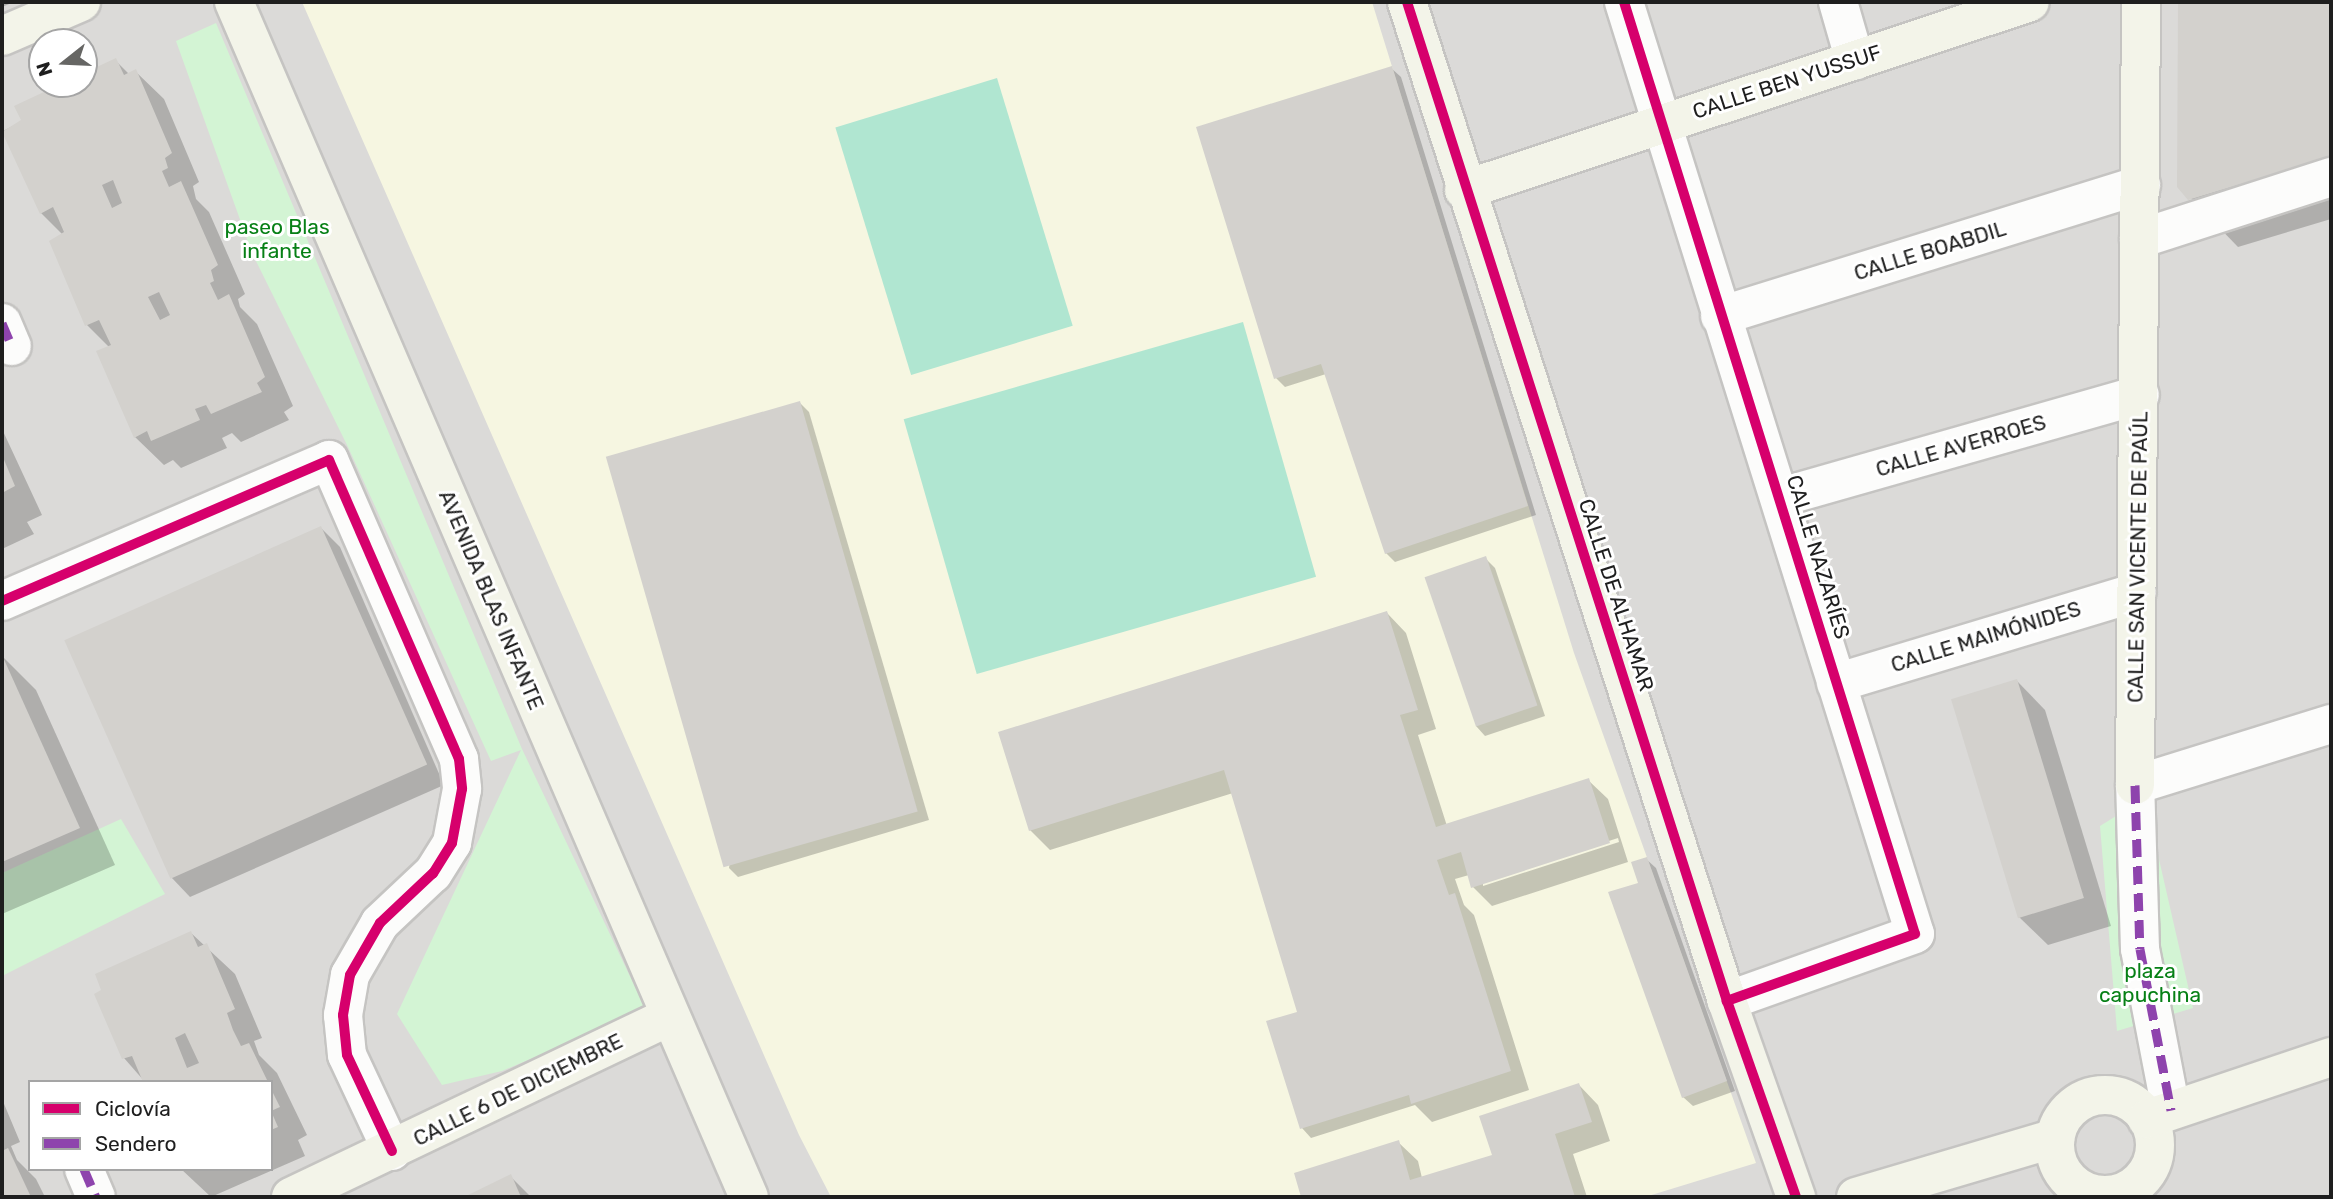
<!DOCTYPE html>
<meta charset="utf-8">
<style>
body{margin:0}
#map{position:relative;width:2333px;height:1199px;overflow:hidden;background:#ecebe6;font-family:Rubik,sans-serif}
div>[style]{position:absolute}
.residential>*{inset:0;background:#dbdad8}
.education>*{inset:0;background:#f6f6e1}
.park>*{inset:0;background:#d3f4d4}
.pitch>*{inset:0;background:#b0e6d1;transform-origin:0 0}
.shadow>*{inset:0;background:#0003}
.building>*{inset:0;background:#d3d1cd;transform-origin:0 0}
.roads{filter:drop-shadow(2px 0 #c5c4c2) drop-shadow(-2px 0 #c5c4c2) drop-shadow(0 2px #c5c4c2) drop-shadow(0 -2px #c5c4c2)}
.street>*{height:38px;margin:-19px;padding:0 19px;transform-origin:19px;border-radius:19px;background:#fcfcfb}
.secondary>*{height:38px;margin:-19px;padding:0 19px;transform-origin:19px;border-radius:19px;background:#f3f4e9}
.secondary>.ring{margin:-19px;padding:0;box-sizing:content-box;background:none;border:38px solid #f3f4e9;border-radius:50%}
.quiet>*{height:9px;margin-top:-4.5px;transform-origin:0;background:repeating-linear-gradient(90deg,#8e44ad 0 18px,transparent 0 27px)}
.cycleway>*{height:10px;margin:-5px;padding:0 5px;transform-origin:5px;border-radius:5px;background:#d6006c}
span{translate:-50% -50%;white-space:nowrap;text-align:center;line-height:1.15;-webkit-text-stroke:6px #fff;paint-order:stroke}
.street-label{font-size:21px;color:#1e1e1e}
.park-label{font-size:21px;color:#078016}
.frame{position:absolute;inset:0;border:4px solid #1e1e1e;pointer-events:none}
.legend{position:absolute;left:28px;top:1080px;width:245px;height:91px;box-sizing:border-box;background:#fff;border:2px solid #a5a5a5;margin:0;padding:9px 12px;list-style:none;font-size:21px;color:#1e1e1e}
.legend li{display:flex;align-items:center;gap:14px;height:35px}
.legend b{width:35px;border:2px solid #a5a5a5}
.north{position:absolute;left:28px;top:28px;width:70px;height:70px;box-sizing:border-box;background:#fff;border:2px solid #a5a5a5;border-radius:50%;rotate:252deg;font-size:19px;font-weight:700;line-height:28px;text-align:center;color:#1e1e1e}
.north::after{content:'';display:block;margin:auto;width:24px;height:32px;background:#666664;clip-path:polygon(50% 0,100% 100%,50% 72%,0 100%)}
</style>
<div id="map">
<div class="residential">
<i style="clip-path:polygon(evenodd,2px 2px,2331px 2px,2331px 1197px,2px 1197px,2px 2px,42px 42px,84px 42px,84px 84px,42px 84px,42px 42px,2px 2px,30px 1082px,271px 1082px,271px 1169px,30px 1169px,30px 1082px)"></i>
</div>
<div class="education">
<i style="clip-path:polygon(302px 2px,1372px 2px,1574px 653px,1756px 1163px,1645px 1197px,831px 1197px,799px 1135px)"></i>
</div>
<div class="park">
<i style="clip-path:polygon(216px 23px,522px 749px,646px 1010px,502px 1071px,442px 1085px,397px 1014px,521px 750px,491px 761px,348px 447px,252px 253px,176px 41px)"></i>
<i style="clip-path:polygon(2145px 798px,2193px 1008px,2117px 1031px,2100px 826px)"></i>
<i style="clip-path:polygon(121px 819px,165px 894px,2px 976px,2px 873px)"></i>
</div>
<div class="pitch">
<i style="left:997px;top:78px;width:259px;height:169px;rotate:73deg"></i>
<i style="left:1243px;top:322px;width:265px;height:353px;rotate:74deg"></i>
</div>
<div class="shadow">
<i style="clip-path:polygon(2px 2px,14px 2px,2px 7px)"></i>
<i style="clip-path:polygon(2180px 2px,2331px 2px,2331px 219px,2238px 247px,2179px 186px)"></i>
<i style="clip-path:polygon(115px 60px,129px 74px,135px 71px,164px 99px,199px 182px,193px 186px,196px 199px,209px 212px,245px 294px,238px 299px,240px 307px,257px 324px,293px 406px,284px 412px,289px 420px,241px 442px,232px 433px,222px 438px,227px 448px,181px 468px,173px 460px,164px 465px,135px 437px,109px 347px,87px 325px,63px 235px,41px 213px,3px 131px,23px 121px,65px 84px,84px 84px,84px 75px)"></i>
<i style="clip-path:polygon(1391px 68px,1401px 77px,1536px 515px,1395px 562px,1386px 553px,1326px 374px,1285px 387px,1276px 378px)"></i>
<i style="clip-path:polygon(800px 403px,809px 412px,929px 820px,738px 877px,729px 868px)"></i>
<i style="clip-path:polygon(2px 429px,42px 515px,27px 522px,34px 534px,2px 549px)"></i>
<i style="clip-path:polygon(321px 528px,340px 547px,444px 785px,190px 897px,171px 877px)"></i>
<i style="clip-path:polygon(1485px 558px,1495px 568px,1545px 716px,1485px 736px,1476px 726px)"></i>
<i style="clip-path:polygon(evenodd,1387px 613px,1406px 633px,1436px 729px,1418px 735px,1447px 826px,1588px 780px,1608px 799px,1628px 862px,1492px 906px,1473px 887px,1469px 875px,1455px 879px,1464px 905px,1474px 915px,1529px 1090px,1432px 1122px,1415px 1105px,1311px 1138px,1302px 1128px,1299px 1013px,1233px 793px,1050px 850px,1030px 830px,1387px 613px,1618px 838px,1619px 842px,1483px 886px,1483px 882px,1618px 838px)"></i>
<i style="clip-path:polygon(2px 656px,36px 690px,115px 865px,2px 914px)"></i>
<i style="clip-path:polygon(2017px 681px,2045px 710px,2111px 926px,2048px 945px,2019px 917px)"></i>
<i style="clip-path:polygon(1646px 859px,1656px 868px,1735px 1091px,1693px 1106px,1683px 1097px,1640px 884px)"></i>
<i style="clip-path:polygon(191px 933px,235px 974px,262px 1038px,254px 1041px,259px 1055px,277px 1073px,307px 1135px,298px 1140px,305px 1156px,211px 1197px,181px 1169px,271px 1169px,271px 1082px,145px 1082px,124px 1058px)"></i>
<i style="clip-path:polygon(1579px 1085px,1598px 1105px,1610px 1141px,1573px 1154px,1587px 1197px,1303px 1197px,1296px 1174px,1398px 1142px,1418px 1161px,1422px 1178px,1495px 1156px)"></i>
<i style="clip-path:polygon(2px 1099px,20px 1142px,11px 1146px,17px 1160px,36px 1179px,45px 1197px,2px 1197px)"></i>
<i style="clip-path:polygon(510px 1176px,531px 1197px,468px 1197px)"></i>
</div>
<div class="building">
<i style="clip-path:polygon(2178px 2px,2331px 2px,2331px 157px,2188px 200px,2177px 187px)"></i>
<i style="clip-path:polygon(evenodd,116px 58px,124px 75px,136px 69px,172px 153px,165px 158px,168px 168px,162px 171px,169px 187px,181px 181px,218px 265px,211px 270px,214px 281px,210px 283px,218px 300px,229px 294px,265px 377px,257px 383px,262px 392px,211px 414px,206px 405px,195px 409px,200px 420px,151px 441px,147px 431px,134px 438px,96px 351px,111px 345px,99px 320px,85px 326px,49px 241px,64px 232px,58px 218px,53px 207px,40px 214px,2px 132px,21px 120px,14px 106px,61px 84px,84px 84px,84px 73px,116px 58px,113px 180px,122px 203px,112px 208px,102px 185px,113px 180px,116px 58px,159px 292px,170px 315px,160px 320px,148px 297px,159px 292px)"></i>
<i style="clip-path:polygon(1392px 66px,1528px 506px,1385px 554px,1321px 364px,1274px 379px,1196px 127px)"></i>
<i style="left:800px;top:401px;width:427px;height:202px;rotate:74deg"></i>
<i style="clip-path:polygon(2px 455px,15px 486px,2px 493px)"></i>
<i style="left:321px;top:526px;width:261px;height:281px;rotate:66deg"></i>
<i style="left:1486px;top:556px;width:158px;height:65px;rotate:71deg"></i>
<i style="clip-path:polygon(1387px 611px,1418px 710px,1400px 715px,1436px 827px,1589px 778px,1610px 843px,1471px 888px,1461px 852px,1437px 860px,1449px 895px,1455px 893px,1511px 1071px,1411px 1104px,1409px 1095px,1300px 1129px,1266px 1021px,1297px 1012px,1224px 770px,1029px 831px,998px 732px)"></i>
<i style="clip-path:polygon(2px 655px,80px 828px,2px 862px)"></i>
<i style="left:2017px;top:679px;width:229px;height:69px;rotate:73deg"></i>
<i style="clip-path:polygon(1647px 857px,1727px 1081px,1682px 1098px,1608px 892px,1638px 883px,1631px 862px)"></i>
<i style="clip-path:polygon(evenodd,191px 931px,198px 947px,207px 943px,235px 1009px,227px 1013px,233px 1030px,241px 1046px,249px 1043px,268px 1082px,143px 1082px,132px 1056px,122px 1059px,94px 994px,101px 990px,95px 974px,191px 931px,185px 1033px,199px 1063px,187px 1068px,175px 1038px,185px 1033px)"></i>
<i style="clip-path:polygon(1579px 1083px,1592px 1122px,1555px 1134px,1575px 1197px,1301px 1197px,1294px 1173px,1399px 1140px,1410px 1180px,1492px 1155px,1479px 1116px)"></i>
<i style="clip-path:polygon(271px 1089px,280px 1107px,271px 1111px)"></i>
<i style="clip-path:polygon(271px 1111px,278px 1127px,271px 1130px)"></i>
<i style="clip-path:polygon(8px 1148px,31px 1197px,2px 1197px,2px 1151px)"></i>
<i style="clip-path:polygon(511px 1174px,521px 1197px,464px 1197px)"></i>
</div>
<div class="roads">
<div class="street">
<i style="left:1624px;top:2px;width:976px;rotate:72.66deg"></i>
<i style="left:1915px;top:934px;width:200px;rotate:160.4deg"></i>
<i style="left:1838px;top:2px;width:61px;rotate:73.9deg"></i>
<i style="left:2139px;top:239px;width:202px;rotate:-17.9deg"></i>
<i style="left:1720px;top:316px;width:441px;rotate:-17.3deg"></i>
<i style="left:2px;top:323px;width:25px;rotate:67deg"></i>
<i style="left:1781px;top:497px;width:373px;rotate:-15.9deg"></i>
<i style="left:2px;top:601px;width:356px;rotate:-23.3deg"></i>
<i style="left:329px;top:460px;width:326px;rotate:66.5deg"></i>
<i style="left:459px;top:759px;width:30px;rotate:84deg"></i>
<i style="left:462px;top:789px;width:55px;rotate:100.5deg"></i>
<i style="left:452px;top:843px;width:36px;rotate:122deg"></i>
<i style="left:433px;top:873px;width:73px;rotate:136.7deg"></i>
<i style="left:380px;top:923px;width:60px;rotate:120deg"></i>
<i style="left:350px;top:975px;width:41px;rotate:99.9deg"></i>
<i style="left:343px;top:1015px;width:40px;rotate:84.3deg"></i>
<i style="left:347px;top:1055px;width:106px;rotate:64.9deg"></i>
<i style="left:1836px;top:683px;width:314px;rotate:-16.8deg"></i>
<i style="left:2171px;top:1110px;width:164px;rotate:-100.9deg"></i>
<i style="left:2140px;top:949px;width:164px;rotate:-91.7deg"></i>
<i style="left:2135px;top:785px;width:205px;rotate:-17.3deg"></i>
<i style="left:84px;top:1169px;width:30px;rotate:67deg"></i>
</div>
<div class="secondary">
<i style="left:234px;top:2px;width:1301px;rotate:66.69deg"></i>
<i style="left:1407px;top:2px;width:1049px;rotate:72.24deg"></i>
<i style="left:1727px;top:1001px;width:208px;rotate:70.6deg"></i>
<i style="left:2px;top:36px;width:86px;rotate:-23.3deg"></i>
<i style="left:1464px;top:190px;width:596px;rotate:-18.37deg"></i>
<i style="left:2135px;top:785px;width:783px;rotate:-89.56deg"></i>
<i class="ring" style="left:2055px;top:1095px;width:62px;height:62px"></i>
<i style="left:2147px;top:1119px;width:194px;rotate:-18.6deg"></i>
<i style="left:291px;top:1197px;width:419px;rotate:-25.5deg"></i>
<i style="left:1856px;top:1197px;width:208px;rotate:-16.5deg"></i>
</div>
</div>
<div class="quiet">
<i style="left:2px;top:323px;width:25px;rotate:67deg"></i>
<i style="left:2135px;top:785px;width:164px;rotate:88.3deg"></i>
<i style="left:2140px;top:949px;width:164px;rotate:79.1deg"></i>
<i style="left:84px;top:1169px;width:30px;rotate:67deg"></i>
</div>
<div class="cycleway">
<i style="left:1407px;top:2px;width:1049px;rotate:72.24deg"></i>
<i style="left:1727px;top:1001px;width:208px;rotate:70.6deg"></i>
<i style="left:1624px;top:2px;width:976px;rotate:72.66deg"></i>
<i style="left:1915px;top:934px;width:200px;rotate:160.4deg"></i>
<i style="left:2px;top:601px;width:356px;rotate:-23.3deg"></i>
<i style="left:329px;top:460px;width:326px;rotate:66.5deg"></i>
<i style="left:459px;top:759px;width:30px;rotate:84deg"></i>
<i style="left:462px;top:789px;width:55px;rotate:100.5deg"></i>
<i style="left:452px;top:843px;width:36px;rotate:122deg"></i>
<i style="left:433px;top:873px;width:73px;rotate:136.7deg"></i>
<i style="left:380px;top:923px;width:60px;rotate:120deg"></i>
<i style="left:350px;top:975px;width:41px;rotate:99.9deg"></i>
<i style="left:343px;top:1015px;width:40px;rotate:84.3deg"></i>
<i style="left:347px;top:1055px;width:106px;rotate:64.9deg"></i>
</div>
<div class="street-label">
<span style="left:1787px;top:82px;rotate:-18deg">CALLE BEN YUSSUF</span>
<span style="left:1930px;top:251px;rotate:-17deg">CALLE BOABDIL</span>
<span style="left:1961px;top:446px;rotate:-16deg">CALLE AVERROES</span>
<span style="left:1818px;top:557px;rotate:73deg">CALLE NAZARÍES</span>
<span style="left:2138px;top:557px;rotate:-89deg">CALLE SAN VICENTE DE PAÚL</span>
<span style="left:1616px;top:595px;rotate:72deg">CALLE DE ALHAMAR</span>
<span style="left:491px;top:600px;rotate:67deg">AVENIDA BLAS INFANTE</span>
<span style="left:1986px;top:637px;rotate:-17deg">CALLE MAIMÓNIDES</span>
<span style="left:518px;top:1090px;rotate:-26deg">CALLE 6 DE DICIEMBRE</span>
</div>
<div class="park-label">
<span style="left:277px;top:239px">paseo Blas<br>infante</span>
<span style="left:2150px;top:983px">plaza<br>capuchina</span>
</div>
<div class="frame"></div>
<ul class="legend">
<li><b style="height:9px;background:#d6006c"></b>Ciclovía</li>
<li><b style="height:9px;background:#8e44ad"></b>Sendero</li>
</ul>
<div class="north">N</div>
</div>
